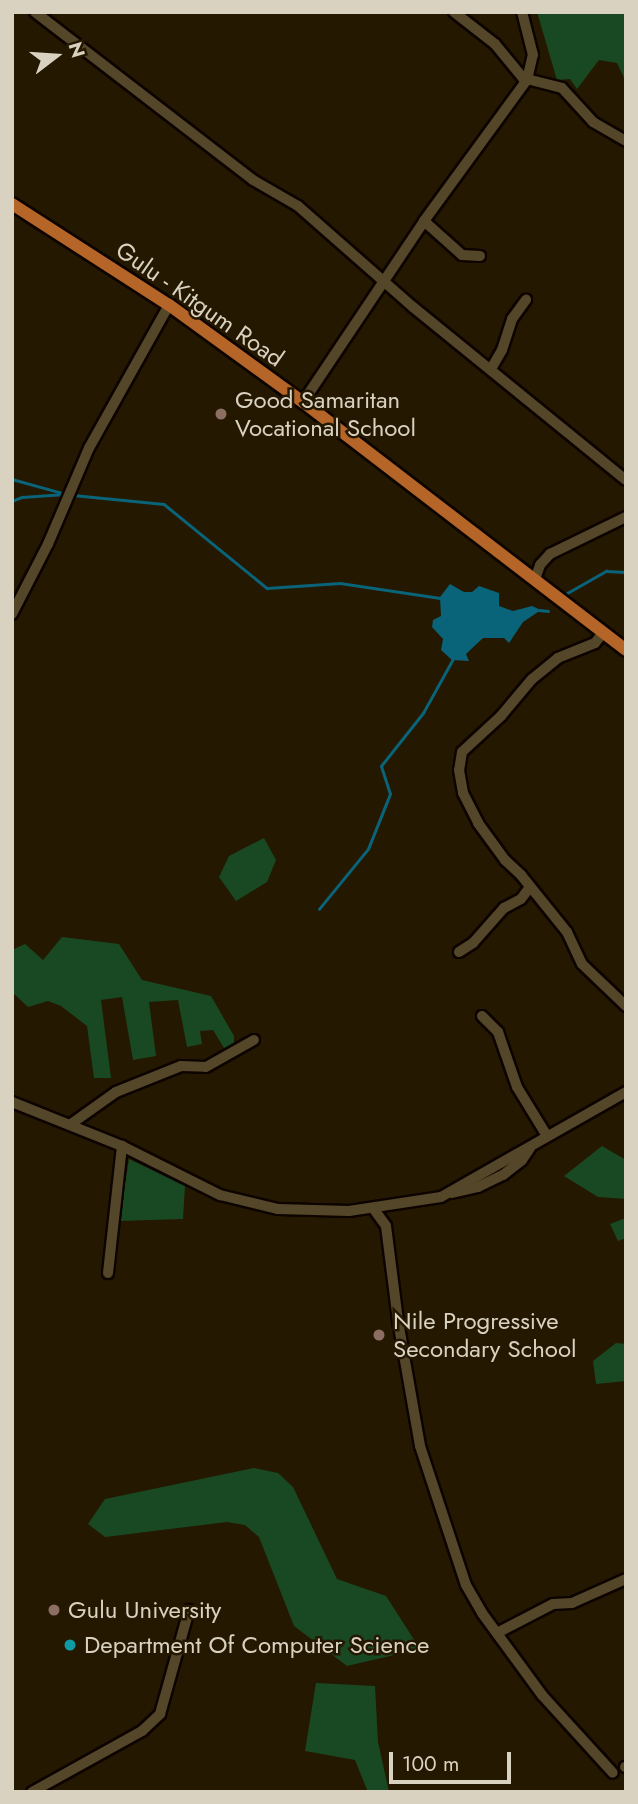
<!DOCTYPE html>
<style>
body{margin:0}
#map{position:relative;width:638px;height:1804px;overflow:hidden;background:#251800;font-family:Jost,sans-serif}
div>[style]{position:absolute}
.forest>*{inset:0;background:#184923}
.water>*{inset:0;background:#096379}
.stream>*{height:2.5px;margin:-1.25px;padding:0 1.25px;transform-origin:1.25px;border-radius:1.25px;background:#096379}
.roads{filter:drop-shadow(2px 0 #0d0400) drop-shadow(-2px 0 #0d0400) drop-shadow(0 2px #0d0400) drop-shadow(0 -2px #0d0400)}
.minor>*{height:10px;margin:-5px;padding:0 5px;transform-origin:5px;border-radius:5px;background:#544628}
.major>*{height:12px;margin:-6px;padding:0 6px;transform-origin:6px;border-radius:6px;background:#b56528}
.dots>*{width:19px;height:19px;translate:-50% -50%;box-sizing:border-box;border:4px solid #251800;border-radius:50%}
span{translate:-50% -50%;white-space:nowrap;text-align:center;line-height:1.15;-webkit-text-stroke:5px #251800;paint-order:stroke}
.street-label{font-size:24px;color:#dad2c1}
.poi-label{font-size:24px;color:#dad2c1}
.left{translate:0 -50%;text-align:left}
.frame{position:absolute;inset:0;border:14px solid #dad2c1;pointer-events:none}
.north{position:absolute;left:21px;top:21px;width:70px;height:70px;-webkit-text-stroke:5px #251800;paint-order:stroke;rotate:73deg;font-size:19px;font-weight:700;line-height:28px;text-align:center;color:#dad2c1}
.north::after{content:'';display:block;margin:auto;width:24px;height:32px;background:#dad2c1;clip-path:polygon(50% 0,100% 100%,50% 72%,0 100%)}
.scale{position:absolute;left:389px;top:1752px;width:122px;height:32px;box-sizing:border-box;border:4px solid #dad2c1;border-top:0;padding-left:9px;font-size:21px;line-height:24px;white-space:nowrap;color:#dad2c1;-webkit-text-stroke:5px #251800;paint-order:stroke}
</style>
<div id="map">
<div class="forest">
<i style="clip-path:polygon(537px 12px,626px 12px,626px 82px,617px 63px,599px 60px,577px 89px,570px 79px,557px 80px)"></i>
<i style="clip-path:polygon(264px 838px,276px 860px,267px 882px,236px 901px,219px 877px,229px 856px)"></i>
<i style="clip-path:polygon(62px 937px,119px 944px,142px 980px,211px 996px,234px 1036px,234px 1051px,224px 1048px,213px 1030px,200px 1031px,202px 1044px,187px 1047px,178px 1000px,149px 1002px,156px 1056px,133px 1060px,122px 997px,101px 1000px,111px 1078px,94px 1078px,87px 1026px,61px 1006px,48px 1001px,28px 1007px,12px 992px,12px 950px,25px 944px,43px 960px)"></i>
<i style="clip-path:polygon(602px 1146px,626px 1160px,626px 1199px,598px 1197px,564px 1176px)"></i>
<i style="clip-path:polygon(129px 1159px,185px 1186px,183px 1219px,119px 1221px)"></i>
<i style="clip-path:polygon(626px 1218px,626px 1238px,618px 1241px,610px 1224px)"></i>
<i style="clip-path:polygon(616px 1343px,626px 1344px,626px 1381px,596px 1384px,593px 1361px)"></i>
<i style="clip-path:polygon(254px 1468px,278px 1473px,293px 1487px,337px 1579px,386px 1596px,420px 1649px,347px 1666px,294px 1626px,259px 1537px,245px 1525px,227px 1522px,105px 1537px,88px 1524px,105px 1499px)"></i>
<i style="clip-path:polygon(316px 1683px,375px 1686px,378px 1742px,389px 1792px,368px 1792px,355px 1760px,305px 1751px)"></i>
</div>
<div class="water">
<i style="clip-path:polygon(450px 584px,464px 592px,472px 592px,479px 586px,499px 593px,499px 606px,513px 611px,532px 606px,541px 610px,523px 622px,509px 643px,504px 638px,483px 638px,466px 654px,469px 661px,452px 660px,441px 650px,443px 639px,432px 627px,433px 620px,441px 616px,440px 597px)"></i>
</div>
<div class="stream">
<i style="left:12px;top:479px;width:56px;rotate:15.5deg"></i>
<i style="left:73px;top:495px;width:91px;rotate:5.6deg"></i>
<i style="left:164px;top:504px;width:133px;rotate:39.2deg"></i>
<i style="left:267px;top:588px;width:73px;rotate:-3.9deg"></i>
<i style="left:340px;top:583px;width:101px;rotate:8.5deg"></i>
<i style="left:12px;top:501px;width:11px;rotate:-22deg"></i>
<i style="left:22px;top:497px;width:39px;rotate:-4deg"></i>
<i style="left:562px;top:596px;width:51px;rotate:-29.6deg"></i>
<i style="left:606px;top:571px;width:20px;rotate:3deg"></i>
<i style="left:539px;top:610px;width:9px;rotate:6deg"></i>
<i style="left:319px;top:909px;width:77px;rotate:-50.8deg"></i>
<i style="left:368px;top:849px;width:59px;rotate:-68.2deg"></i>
<i style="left:390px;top:794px;width:29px;rotate:-108deg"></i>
<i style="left:381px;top:766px;width:68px;rotate:-51.6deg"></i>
<i style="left:423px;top:713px;width:64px;rotate:-61deg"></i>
</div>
<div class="roads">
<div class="minor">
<i style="left:35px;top:12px;width:275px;rotate:37.6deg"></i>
<i style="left:253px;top:180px;width:52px;rotate:30deg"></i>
<i style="left:298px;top:206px;width:153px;rotate:41.3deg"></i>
<i style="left:413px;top:307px;width:274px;rotate:39.1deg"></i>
<i style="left:454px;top:12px;width:52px;rotate:38deg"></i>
<i style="left:495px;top:44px;width:44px;rotate:50.5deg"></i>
<i style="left:523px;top:78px;width:40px;rotate:14.4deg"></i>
<i style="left:562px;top:88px;width:46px;rotate:47.6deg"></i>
<i style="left:593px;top:122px;width:38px;rotate:30deg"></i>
<i style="left:424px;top:221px;width:51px;rotate:41.8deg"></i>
<i style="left:462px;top:255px;width:18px;rotate:3deg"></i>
<i style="left:491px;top:369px;width:22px;rotate:-60deg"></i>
<i style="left:502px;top:350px;width:33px;rotate:-72deg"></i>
<i style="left:512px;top:319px;width:24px;rotate:-54deg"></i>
<i style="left:303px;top:402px;width:218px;rotate:-56.2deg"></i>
<i style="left:424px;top:221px;width:175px;rotate:-53.9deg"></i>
<i style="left:527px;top:80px;width:26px;rotate:-77deg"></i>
<i style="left:533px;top:55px;width:44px;rotate:-104.3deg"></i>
<i style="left:535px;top:579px;width:15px;rotate:-70deg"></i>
<i style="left:540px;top:565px;width:15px;rotate:-48deg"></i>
<i style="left:550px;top:554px;width:85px;rotate:-26deg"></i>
<i style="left:12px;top:614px;width:79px;rotate:-62.8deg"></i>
<i style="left:48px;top:544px;width:104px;rotate:-66.9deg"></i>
<i style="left:89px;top:448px;width:164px;rotate:-60.8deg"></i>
<i style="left:603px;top:633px;width:13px;rotate:129deg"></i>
<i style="left:595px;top:643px;width:40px;rotate:158deg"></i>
<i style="left:558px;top:658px;width:33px;rotate:141deg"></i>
<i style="left:532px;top:679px;width:48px;rotate:130deg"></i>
<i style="left:501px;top:716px;width:53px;rotate:137.3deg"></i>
<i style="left:462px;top:752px;width:18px;rotate:99deg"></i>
<i style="left:459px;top:770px;width:23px;rotate:80deg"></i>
<i style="left:463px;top:793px;width:34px;rotate:63deg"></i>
<i style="left:478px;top:823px;width:46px;rotate:53.9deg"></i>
<i style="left:505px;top:860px;width:22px;rotate:43deg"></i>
<i style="left:521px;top:875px;width:73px;rotate:51.1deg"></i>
<i style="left:567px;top:932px;width:35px;rotate:65deg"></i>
<i style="left:582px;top:964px;width:61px;rotate:43.7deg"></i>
<i style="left:459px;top:952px;width:17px;rotate:-33deg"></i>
<i style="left:473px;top:943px;width:47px;rotate:-48.5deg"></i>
<i style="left:504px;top:908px;width:19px;rotate:-28deg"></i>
<i style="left:521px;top:899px;width:15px;rotate:-53deg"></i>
<i style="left:482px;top:1016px;width:23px;rotate:45deg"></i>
<i style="left:498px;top:1032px;width:58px;rotate:70.9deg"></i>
<i style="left:517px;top:1087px;width:57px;rotate:58.5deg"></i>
<i style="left:12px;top:1102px;width:118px;rotate:21.8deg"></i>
<i style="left:122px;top:1146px;width:110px;rotate:26.6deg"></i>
<i style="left:220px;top:1195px;width:60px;rotate:13.6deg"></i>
<i style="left:278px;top:1209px;width:71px;rotate:1.6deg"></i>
<i style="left:349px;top:1211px;width:93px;rotate:-8.7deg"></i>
<i style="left:441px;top:1197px;width:213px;rotate:-29.6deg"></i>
<i style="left:71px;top:1124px;width:55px;rotate:-35.4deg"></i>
<i style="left:116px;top:1092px;width:70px;rotate:-21.8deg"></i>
<i style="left:181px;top:1066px;width:25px;rotate:2deg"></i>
<i style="left:206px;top:1067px;width:55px;rotate:-29.4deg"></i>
<i style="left:452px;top:1193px;width:27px;rotate:-13deg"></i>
<i style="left:478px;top:1187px;width:28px;rotate:-26deg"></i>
<i style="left:503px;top:1175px;width:24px;rotate:-38deg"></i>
<i style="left:522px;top:1160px;width:14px;rotate:-56deg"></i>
<i style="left:373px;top:1208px;width:22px;rotate:54deg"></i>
<i style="left:386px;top:1226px;width:96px;rotate:82.8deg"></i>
<i style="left:398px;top:1321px;width:127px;rotate:80deg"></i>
<i style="left:420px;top:1446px;width:146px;rotate:71.7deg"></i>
<i style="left:466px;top:1585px;width:32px;rotate:60deg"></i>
<i style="left:482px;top:1613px;width:102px;rotate:53.8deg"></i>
<i style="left:542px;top:1695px;width:105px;rotate:47.7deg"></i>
<i style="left:108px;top:1273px;width:128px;rotate:-83.7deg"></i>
<i style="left:497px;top:1633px;width:63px;rotate:-27.4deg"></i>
<i style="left:553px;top:1604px;width:19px;rotate:-3deg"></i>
<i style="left:572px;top:1603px;width:59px;rotate:-24deg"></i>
<i style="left:625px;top:1767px;width:1px"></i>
<i style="left:32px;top:1792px;width:126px;rotate:-29deg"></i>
<i style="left:142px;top:1731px;width:25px;rotate:-43deg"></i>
<i style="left:160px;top:1714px;width:108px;rotate:-74.4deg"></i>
</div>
<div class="major">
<i style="left:12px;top:204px;width:187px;rotate:32.8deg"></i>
<i style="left:169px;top:305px;width:165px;rotate:35.9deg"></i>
<i style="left:303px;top:402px;width:407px;rotate:37.5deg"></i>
</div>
</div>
<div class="dots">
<i style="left:221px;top:414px;background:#8d6e63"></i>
<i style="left:379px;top:1335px;background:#8d6e63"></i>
<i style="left:54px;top:1610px;background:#8d6e63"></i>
<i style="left:70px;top:1645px;background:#0f9aa8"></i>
</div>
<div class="street-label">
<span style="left:200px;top:304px;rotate:35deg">Gulu - Kitgum Road</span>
</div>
<div class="poi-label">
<span class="left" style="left:235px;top:414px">Good Samaritan<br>Vocational School</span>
<span class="left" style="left:393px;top:1335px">Nile Progressive<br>Secondary School</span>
<span class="left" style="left:68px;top:1610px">Gulu University</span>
<span class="left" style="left:84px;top:1645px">Department Of Computer Science</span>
</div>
<div class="frame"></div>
<div class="north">N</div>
<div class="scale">100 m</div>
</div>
